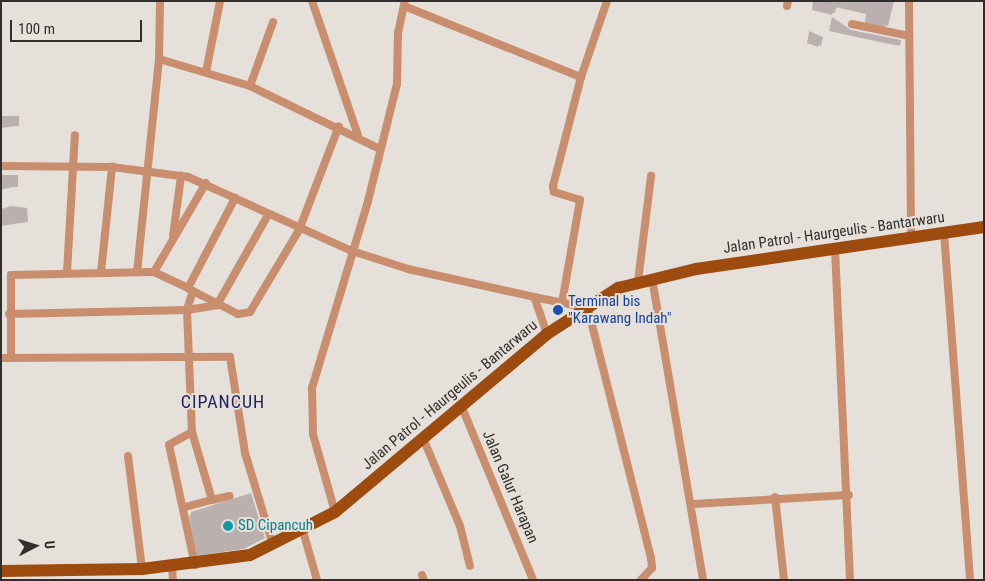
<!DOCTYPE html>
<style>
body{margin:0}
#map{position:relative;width:985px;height:581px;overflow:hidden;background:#e6e0da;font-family:"Roboto Condensed",sans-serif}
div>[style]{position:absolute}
.shadow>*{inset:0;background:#0003}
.building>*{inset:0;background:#b9b0af;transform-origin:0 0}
.minor>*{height:8px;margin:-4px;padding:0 4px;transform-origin:4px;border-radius:4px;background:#c88e6e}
.primary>*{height:12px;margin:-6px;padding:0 6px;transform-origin:6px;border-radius:6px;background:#9d4b0e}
.dots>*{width:14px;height:14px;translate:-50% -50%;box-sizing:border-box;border:2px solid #e6e0da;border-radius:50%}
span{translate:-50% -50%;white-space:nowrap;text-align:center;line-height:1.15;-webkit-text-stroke:4px #e6e0da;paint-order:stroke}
.street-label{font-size:15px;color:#312f2d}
.transit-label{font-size:15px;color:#164399}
.left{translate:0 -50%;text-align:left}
.culture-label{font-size:15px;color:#0d838f}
.quarter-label{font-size:18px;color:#23245d;letter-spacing:1px}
.frame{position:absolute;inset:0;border:2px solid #312f2d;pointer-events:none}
.north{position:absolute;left:10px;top:521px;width:50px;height:50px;-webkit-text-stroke:4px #e6e0da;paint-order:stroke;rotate:85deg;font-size:14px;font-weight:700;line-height:20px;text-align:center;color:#312f2d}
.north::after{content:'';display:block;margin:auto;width:18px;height:22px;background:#312f2d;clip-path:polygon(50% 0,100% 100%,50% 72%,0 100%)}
.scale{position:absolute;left:10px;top:20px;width:132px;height:22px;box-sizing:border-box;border:2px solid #312f2d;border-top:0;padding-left:6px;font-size:15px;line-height:18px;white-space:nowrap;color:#312f2d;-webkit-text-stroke:4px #e6e0da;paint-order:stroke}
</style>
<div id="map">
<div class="shadow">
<i style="clip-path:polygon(813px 1px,824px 2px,899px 1px,892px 3px,885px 27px,865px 23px,866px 14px,835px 7px,832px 15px,812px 10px)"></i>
<i style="clip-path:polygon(832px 18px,850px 31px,898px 46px,829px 31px)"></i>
<i style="clip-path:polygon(809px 32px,821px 38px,818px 47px,807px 43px)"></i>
<i style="clip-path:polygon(1px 117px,17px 126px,1px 128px)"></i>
<i style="clip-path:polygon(1px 176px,16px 186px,1px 190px)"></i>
<i style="clip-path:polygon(2px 211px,27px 222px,1px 226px)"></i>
<i style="clip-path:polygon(192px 513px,264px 538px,244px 549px,195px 556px,189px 516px)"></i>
</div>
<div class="building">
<i style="clip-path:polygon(814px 1px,837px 3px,835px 13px,813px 8px)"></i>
<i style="clip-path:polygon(848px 1px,894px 1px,888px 26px,866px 21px,868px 12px,847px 8px)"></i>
<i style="clip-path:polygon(832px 17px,851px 30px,901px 40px,900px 46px,830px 29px)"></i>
<i style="clip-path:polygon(809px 31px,823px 37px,821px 46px,809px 41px)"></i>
<i style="left:1px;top:116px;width:18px;height:10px"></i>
<i style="left:1px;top:175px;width:17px;height:12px"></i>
<i style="clip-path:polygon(11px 206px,27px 208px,28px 222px,3px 224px,2px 209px)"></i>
<i style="clip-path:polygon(251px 493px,265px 538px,246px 547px,198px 554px,191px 512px)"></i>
</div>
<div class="minor">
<i style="left:312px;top:1px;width:142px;rotate:71.1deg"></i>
<i style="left:909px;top:1px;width:236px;rotate:89.5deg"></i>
<i style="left:404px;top:6px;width:191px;rotate:21.9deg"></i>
<i style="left:581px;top:77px;width:113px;rotate:104.4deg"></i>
<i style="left:553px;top:186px;width:6px;rotate:81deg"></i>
<i style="left:554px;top:192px;width:27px;rotate:17deg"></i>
<i style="left:580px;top:200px;width:105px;rotate:99.9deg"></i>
<i style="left:787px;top:6px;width:5px;rotate:-79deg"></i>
<i style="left:852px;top:24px;width:58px;rotate:11.9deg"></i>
<i style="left:159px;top:59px;width:95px;rotate:16.5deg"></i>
<i style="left:250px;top:86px;width:144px;rotate:25.9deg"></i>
<i style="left:206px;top:72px;width:72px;rotate:-78.8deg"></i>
<i style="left:581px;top:77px;width:80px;rotate:-71.1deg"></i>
<i style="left:250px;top:86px;width:68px;rotate:-70.2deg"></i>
<i style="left:1px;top:166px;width:111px;rotate:0.5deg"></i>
<i style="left:112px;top:167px;width:77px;rotate:7.5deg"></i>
<i style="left:188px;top:177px;width:180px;rotate:24.3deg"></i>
<i style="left:352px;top:251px;width:59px;rotate:17.8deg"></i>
<i style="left:408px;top:269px;width:129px;rotate:12.5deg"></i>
<i style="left:944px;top:233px;width:348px;rotate:85.7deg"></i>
<i style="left:173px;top:236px;width:61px;rotate:-82.4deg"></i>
<i style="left:835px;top:249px;width:331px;rotate:87.4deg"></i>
<i style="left:67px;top:272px;width:137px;rotate:-86.7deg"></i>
<i style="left:101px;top:272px;width:106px;rotate:-84deg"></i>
<i style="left:137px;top:272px;width:214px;rotate:-84.1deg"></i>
<i style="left:159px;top:59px;width:58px;rotate:-89deg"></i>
<i style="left:154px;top:272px;width:103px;rotate:-59.7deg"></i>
<i style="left:652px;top:278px;width:306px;rotate:80.4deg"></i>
<i style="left:638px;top:281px;width:106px;rotate:-82.9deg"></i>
<i style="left:189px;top:289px;width:55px;rotate:27deg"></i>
<i style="left:238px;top:314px;width:12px;rotate:-9deg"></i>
<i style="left:250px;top:312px;width:96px;rotate:-59.1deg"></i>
<i style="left:299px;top:230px;width:111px;rotate:-69deg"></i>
<i style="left:193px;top:291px;width:20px;rotate:108deg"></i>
<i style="left:187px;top:310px;width:122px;rotate:87.7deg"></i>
<i style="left:192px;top:432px;width:26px;rotate:151deg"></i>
<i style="left:169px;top:445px;width:123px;rotate:77.8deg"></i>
<i style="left:587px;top:305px;width:261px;rotate:75.8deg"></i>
<i style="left:651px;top:558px;width:10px;rotate:84deg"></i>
<i style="left:652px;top:568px;width:16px;rotate:133deg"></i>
<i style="left:9px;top:314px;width:178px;rotate:-1.3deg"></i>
<i style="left:187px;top:310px;width:30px;rotate:-9deg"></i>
<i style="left:217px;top:305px;width:103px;rotate:-60.5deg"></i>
<i style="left:547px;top:334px;width:39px;rotate:-109deg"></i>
<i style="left:534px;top:297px;width:50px;rotate:11.5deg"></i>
<i style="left:1px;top:358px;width:229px;rotate:-0.3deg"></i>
<i style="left:230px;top:357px;width:97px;rotate:81.1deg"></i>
<i style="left:245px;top:453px;width:96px;rotate:73.1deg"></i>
<i style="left:11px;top:358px;width:83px;rotate:-90deg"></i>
<i style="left:11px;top:275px;width:143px;rotate:-1.2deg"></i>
<i style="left:154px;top:272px;width:38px;rotate:25deg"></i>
<i style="left:188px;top:288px;width:102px;rotate:-62.4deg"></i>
<i style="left:461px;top:405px;width:189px;rotate:67.6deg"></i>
<i style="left:423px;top:438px;width:95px;rotate:67.2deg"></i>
<i style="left:460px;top:526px;width:41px;rotate:76deg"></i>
<i style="left:128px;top:456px;width:114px;rotate:82.9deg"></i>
<i style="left:775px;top:497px;width:83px;rotate:83.8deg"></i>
<i style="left:212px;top:500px;width:18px;rotate:-13deg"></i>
<i style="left:693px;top:504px;width:156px;rotate:-3.3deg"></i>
<i style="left:185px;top:507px;width:28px;rotate:-15deg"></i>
<i style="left:212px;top:500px;width:71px;rotate:-106.4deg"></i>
<i style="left:335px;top:512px;width:81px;rotate:-105.8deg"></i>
<i style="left:313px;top:434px;width:46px;rotate:-91.2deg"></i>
<i style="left:312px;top:388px;width:195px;rotate:-73.3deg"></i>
<i style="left:368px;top:201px;width:121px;rotate:-76.1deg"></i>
<i style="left:397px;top:84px;width:51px;rotate:-88.9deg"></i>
<i style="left:398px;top:33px;width:33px;rotate:-78deg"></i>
<i style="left:303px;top:531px;width:51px;rotate:74.1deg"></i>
<i style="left:172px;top:567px;width:13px;rotate:86deg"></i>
<i style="left:422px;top:575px;width:5px;rotate:68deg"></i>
</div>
<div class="primary">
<i style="left:1px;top:571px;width:141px;rotate:-0.8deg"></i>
<i style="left:142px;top:569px;width:109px;rotate:-7.4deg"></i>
<i style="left:250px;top:555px;width:95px;rotate:-26.8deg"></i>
<i style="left:335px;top:512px;width:277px;rotate:-40deg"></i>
<i style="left:547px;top:334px;width:85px;rotate:-32.9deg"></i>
<i style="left:618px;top:288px;width:80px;rotate:-13.7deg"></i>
<i style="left:696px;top:269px;width:291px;rotate:-8.3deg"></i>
</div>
<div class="dots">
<i style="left:558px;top:310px;background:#1a4fb4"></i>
<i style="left:228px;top:526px;background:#0f9aa8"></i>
</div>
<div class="street-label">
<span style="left:834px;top:233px;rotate:-8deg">Jalan Patrol - Haurgeulis - Bantarwaru</span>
<span style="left:450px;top:395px;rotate:-40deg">Jalan Patrol - Haurgeulis - Bantarwaru</span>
<span style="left:510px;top:487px;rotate:67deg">Jalan Galur Harapan</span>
</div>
<div class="transit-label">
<span class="left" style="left:568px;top:310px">Terminal bis<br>"Karawang Indah"</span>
</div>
<div class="culture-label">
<span class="left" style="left:238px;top:526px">SD Cipancuh</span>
</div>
<div class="quarter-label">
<span style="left:223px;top:402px">CIPANCUH</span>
</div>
<div class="frame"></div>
<div class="north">U</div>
<div class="scale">100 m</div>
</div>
